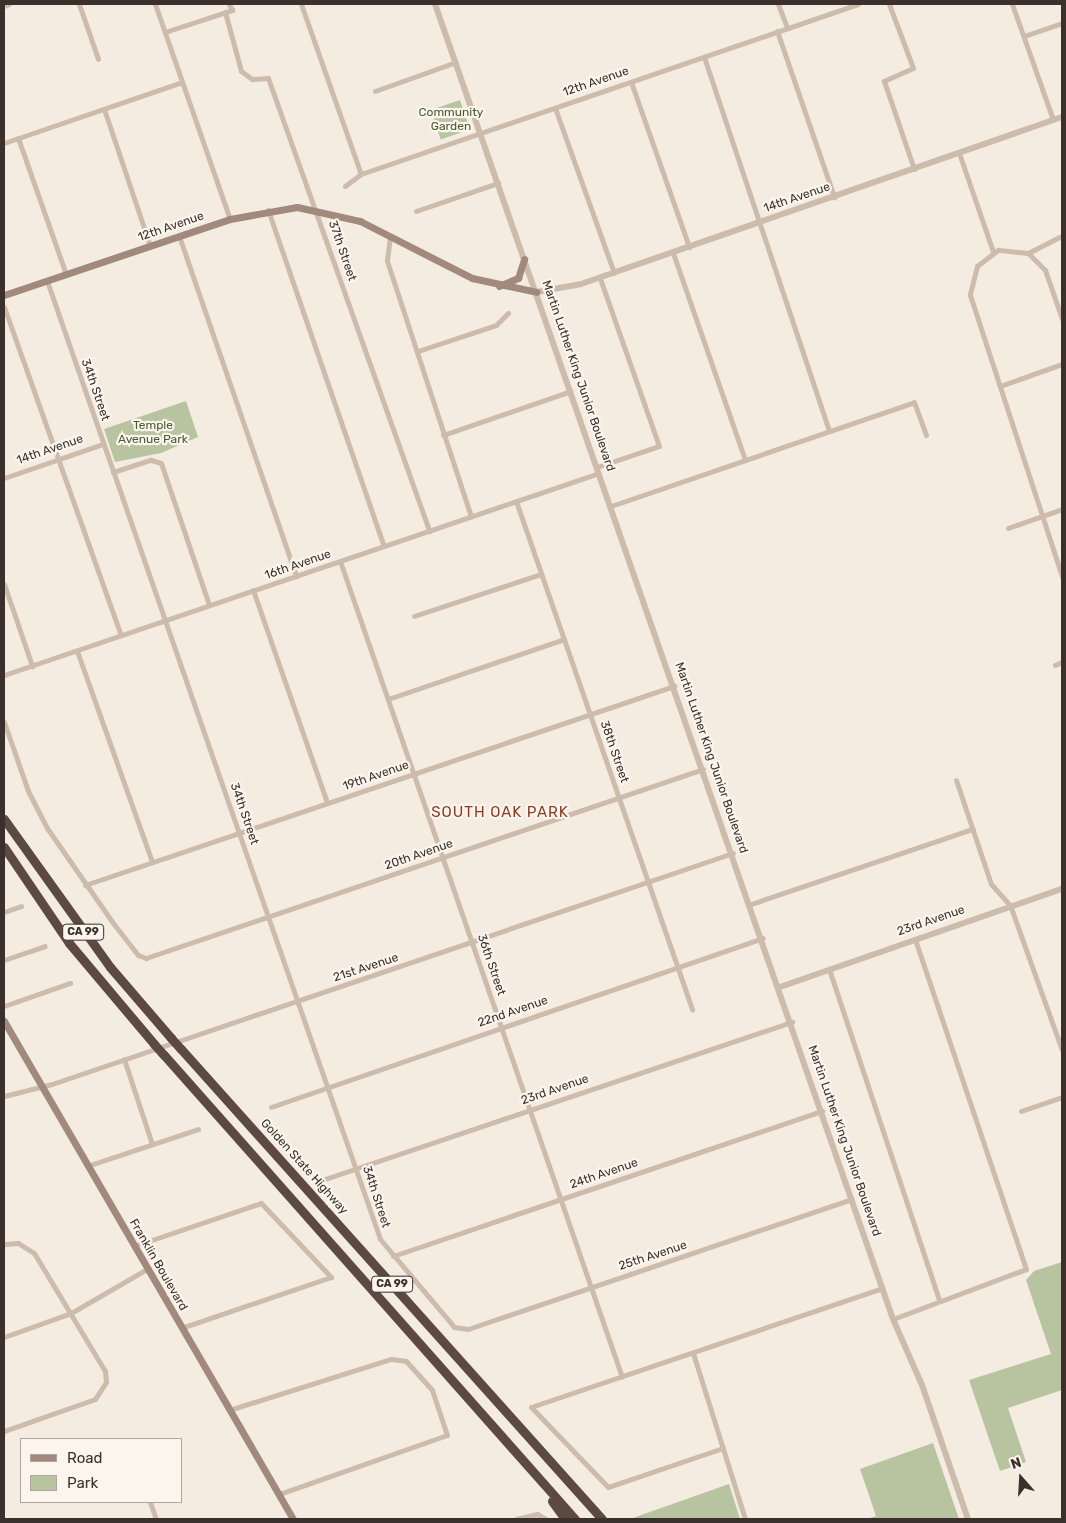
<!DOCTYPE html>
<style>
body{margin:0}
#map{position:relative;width:1066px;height:1523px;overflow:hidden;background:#f4ebe1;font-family:Rubik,sans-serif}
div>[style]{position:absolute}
.green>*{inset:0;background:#b8c4a0;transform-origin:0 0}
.minor>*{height:5px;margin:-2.5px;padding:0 2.5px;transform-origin:2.5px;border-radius:2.5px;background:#cdbbac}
.tertiary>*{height:6px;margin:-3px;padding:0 3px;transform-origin:3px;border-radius:3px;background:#cdbbac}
.secondary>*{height:7px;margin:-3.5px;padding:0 3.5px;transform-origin:3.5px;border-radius:3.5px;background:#a18a7d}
.motorway>*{height:9px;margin:-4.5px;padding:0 4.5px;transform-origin:4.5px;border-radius:4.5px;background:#5c4a42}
.motorway-bridge>*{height:9px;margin:-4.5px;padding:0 4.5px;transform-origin:4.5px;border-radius:4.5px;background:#5c4a42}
span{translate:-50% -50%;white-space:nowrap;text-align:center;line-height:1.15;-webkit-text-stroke:4.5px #fbf5ee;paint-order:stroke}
.shield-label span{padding:1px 4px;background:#fbf5ee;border:1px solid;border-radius:4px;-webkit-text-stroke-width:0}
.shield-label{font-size:11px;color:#3b302b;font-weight:700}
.street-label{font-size:12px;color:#3b302b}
.park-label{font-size:12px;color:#4a5a2e}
.quarter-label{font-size:15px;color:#8c3b22;letter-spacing:1px}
.frame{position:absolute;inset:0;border:5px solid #3b302b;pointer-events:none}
.legend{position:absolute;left:20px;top:1438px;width:162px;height:65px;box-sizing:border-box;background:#fbf5ee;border:1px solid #aea6a0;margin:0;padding:6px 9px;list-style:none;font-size:15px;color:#3b302b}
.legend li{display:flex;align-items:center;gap:10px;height:25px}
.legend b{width:25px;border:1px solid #aea6a0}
.north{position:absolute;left:996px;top:1453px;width:50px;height:50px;-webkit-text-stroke:4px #fbf5ee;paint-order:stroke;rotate:341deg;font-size:14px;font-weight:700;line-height:20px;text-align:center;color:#3b302b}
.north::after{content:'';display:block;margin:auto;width:18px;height:22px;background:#3b302b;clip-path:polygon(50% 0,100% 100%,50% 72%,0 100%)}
</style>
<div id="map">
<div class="green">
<i style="left:460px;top:100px;width:31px;height:31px;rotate:71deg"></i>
<i style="clip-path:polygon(186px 401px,198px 437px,161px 453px,115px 462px,104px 429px)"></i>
<i style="clip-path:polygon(1062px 1262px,1062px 1390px,1008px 1408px,1026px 1462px,1000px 1471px,969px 1380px,1051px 1354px,1026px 1280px,1034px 1271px)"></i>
<i style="clip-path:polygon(933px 1443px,959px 1519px,867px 1519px,876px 1516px,860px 1469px)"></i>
<i style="clip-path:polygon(729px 1484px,740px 1519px,630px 1519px)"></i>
</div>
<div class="minor">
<i style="left:79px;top:4px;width:58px;rotate:70.9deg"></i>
<i style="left:155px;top:4px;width:228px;rotate:70.8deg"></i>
<i style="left:301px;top:4px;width:180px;rotate:70.6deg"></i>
<i style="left:778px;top:4px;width:26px;rotate:69deg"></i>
<i style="left:889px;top:4px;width:68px;rotate:69.4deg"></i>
<i style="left:913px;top:68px;width:32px;rotate:156deg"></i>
<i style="left:884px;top:81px;width:93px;rotate:71.2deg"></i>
<i style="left:1012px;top:4px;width:123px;rotate:70.5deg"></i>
<i style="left:4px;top:6px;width:5px;rotate:-22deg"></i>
<i style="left:225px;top:12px;width:61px;rotate:74.8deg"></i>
<i style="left:241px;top:71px;width:14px;rotate:36deg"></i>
<i style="left:252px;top:79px;width:16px;rotate:-4deg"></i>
<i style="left:268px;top:78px;width:481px;rotate:70.4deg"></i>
<i style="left:777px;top:31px;width:176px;rotate:71deg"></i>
<i style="left:165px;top:32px;width:71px;rotate:-18.2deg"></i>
<i style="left:232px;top:10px;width:7px;rotate:-117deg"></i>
<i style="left:1024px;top:36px;width:40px;rotate:-18.9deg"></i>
<i style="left:704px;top:57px;width:394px;rotate:71.5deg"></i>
<i style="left:631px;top:82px;width:175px;rotate:70.6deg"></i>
<i style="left:375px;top:91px;width:86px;rotate:-19.7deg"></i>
<i style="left:555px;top:108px;width:175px;rotate:70.3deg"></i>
<i style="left:104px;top:109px;width:145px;rotate:71.4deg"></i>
<i style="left:18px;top:138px;width:144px;rotate:70.6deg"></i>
<i style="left:4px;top:143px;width:188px;rotate:-18.9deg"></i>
<i style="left:959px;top:153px;width:105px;rotate:71deg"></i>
<i style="left:345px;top:186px;width:20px;rotate:-37deg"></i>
<i style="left:361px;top:174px;width:525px;rotate:-18.88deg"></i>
<i style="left:268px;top:210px;width:355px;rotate:71deg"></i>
<i style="left:416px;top:211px;width:87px;rotate:-18.9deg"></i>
<i style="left:179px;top:236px;width:360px;rotate:71deg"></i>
<i style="left:390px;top:236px;width:25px;rotate:97deg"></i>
<i style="left:387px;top:261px;width:269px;rotate:71.8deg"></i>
<i style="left:673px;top:253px;width:219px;rotate:70.8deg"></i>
<i style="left:1028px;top:253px;width:38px;rotate:-27deg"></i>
<i style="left:47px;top:281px;width:1014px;rotate:70.83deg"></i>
<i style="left:380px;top:1239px;width:115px;rotate:49.9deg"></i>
<i style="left:454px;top:1327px;width:14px;rotate:8deg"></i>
<i style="left:468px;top:1329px;width:405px;rotate:-18.7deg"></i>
<i style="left:4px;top:307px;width:348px;rotate:70.4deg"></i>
<i style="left:1062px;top:319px;width:52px;rotate:-109.1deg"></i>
<i style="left:1045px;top:270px;width:24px;rotate:-135deg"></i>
<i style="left:1028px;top:253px;width:30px;rotate:-174deg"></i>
<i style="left:998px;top:250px;width:26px;rotate:143deg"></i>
<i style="left:977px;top:266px;width:30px;rotate:104deg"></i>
<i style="left:970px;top:295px;width:296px;rotate:71.9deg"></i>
<i style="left:418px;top:351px;width:82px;rotate:-18.4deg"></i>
<i style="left:496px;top:325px;width:17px;rotate:-45deg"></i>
<i style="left:1000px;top:386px;width:66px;rotate:-19.5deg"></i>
<i style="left:443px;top:435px;width:135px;rotate:-19deg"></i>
<i style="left:597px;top:467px;width:65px;rotate:-18.7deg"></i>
<i style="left:659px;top:446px;width:178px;rotate:-109.4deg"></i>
<i style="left:113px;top:472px;width:40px;rotate:-18deg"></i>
<i style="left:151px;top:460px;width:10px;rotate:17deg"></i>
<i style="left:161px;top:463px;width:150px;rotate:71.3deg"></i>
<i style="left:4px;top:478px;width:105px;rotate:-19deg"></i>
<i style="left:516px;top:501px;width:538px;rotate:70.89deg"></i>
<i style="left:611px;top:506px;width:320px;rotate:-18.9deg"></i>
<i style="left:914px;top:402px;width:35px;rotate:70deg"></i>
<i style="left:1008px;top:528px;width:57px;rotate:-19.4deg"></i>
<i style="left:340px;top:561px;width:863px;rotate:70.94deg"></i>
<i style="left:4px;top:584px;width:87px;rotate:71.1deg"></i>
<i style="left:253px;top:590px;width:225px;rotate:70.8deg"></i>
<i style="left:414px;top:616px;width:134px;rotate:-18.3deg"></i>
<i style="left:77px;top:651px;width:224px;rotate:70.4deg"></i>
<i style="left:1055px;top:665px;width:8px;rotate:-23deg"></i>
<i style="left:4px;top:675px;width:628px;rotate:-18.75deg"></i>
<i style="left:388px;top:699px;width:186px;rotate:-18.8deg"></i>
<i style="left:4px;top:722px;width:73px;rotate:70.8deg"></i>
<i style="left:28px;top:791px;width:42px;rotate:62.8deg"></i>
<i style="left:47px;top:828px;width:116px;rotate:55.2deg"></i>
<i style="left:113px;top:923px;width:41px;rotate:52deg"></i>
<i style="left:138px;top:955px;width:9px;rotate:21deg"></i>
<i style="left:146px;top:958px;width:588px;rotate:-18.74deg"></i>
<i style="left:956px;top:780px;width:110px;rotate:71.4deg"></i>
<i style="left:991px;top:884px;width:28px;rotate:48deg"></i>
<i style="left:1010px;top:905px;width:154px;rotate:70.3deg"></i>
<i style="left:85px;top:885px;width:622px;rotate:-18.67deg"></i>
<i style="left:751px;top:904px;width:234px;rotate:-18.7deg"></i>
<i style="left:4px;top:912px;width:18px;rotate:-19deg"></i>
<i style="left:4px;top:960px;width:43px;rotate:-18.9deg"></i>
<i style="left:829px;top:969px;width:348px;rotate:71.6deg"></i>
<i style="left:4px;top:1006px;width:70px;rotate:-19.2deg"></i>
<i style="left:124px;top:1059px;width:89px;rotate:71.8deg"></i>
<i style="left:4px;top:1096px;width:49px;rotate:-14deg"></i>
<i style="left:52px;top:1084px;width:719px;rotate:-18.74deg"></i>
<i style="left:271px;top:1107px;width:520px;rotate:-18.96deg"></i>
<i style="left:1021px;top:1111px;width:43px;rotate:-18.9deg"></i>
<i style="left:87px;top:1166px;width:117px;rotate:-18.4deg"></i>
<i style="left:325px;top:1179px;width:493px;rotate:-18.6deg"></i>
<i style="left:4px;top:1244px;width:14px;rotate:-4deg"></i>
<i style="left:18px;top:1243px;width:19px;rotate:32deg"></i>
<i style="left:34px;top:1253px;width:138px;rotate:59deg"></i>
<i style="left:105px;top:1371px;width:11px;rotate:85deg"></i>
<i style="left:106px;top:1382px;width:20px;rotate:123deg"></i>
<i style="left:95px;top:1399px;width:96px;rotate:160.6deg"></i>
<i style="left:134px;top:1246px;width:134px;rotate:-18.7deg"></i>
<i style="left:261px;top:1203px;width:102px;rotate:46.6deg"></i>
<i style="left:331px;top:1277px;width:158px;rotate:161.2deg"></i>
<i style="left:393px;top:1256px;width:453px;rotate:-18.7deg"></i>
<i style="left:893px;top:1319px;width:142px;rotate:-20.6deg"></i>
<i style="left:1026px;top:1269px;width:348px;rotate:-108.6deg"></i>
<i style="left:4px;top:1337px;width:71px;rotate:-19.7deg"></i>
<i style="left:71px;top:1313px;width:88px;rotate:-30.1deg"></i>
<i style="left:693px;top:1353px;width:174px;rotate:72.6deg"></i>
<i style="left:229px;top:1410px;width:170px;rotate:-17.5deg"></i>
<i style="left:391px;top:1359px;width:15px;rotate:8deg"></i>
<i style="left:406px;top:1361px;width:39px;rotate:48deg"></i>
<i style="left:432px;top:1390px;width:47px;rotate:71.6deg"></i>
<i style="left:447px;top:1435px;width:178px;rotate:160.6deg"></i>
<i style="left:723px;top:1448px;width:121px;rotate:161.3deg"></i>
<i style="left:608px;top:1487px;width:111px;rotate:-133.9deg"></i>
<i style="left:531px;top:1407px;width:371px;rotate:-18.7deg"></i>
<i style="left:150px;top:1502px;width:18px;rotate:71deg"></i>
<i style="left:516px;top:1519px;width:22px;rotate:-13deg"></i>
<i style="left:537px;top:1514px;width:10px;rotate:29deg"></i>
</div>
<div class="tertiary">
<i style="left:435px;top:4px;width:1392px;rotate:70.8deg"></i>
<i style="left:893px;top:1319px;width:72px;rotate:66.3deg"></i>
<i style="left:922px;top:1385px;width:142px;rotate:71.1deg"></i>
<i style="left:537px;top:292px;width:45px;rotate:-10.3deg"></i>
<i style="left:581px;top:284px;width:509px;rotate:-19.15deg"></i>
<i style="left:780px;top:987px;width:299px;rotate:-19.2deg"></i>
</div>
<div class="secondary">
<i style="left:499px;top:286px;width:21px;rotate:-23deg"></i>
<i style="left:518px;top:278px;width:20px;rotate:-72deg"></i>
<i style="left:4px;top:295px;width:238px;rotate:-18.6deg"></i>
<i style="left:230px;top:219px;width:68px;rotate:-10.2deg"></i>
<i style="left:297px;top:207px;width:65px;rotate:12.5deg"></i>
<i style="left:360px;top:221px;width:126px;rotate:27deg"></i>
<i style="left:472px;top:278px;width:66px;rotate:12.2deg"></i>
<i style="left:4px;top:1021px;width:576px;rotate:59.87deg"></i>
</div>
<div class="motorway">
<i style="left:4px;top:819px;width:182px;rotate:54.4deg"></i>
<i style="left:110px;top:967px;width:94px;rotate:49.3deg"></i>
<i style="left:4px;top:847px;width:116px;rotate:55.9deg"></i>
<i style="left:69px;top:943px;width:132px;rotate:49.9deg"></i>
<i style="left:181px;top:1049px;width:631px;rotate:48.15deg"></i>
<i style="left:164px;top:1055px;width:620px;rotate:48.47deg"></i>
<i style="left:552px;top:1501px;width:22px;rotate:54deg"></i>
</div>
<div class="motorway-bridge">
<i style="left:171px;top:1038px;width:15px;rotate:48deg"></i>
<i style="left:154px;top:1044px;width:15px;rotate:48deg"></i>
</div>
<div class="shield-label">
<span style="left:83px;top:932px">CA 99</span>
<span style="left:392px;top:1284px">CA 99</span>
</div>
<div class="street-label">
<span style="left:596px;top:82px;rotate:-19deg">12th Avenue</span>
<span style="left:797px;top:198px;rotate:-19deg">14th Avenue</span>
<span style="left:171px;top:227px;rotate:-19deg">12th Avenue</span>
<span style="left:342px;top:251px;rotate:71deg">37th Street</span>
<span style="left:578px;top:376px;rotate:71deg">Martin Luther King Junior Boulevard</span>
<span style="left:95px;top:390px;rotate:71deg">34th Street</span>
<span style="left:50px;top:450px;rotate:-19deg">14th Avenue</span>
<span style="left:298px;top:565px;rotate:-19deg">16th Avenue</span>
<span style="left:614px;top:752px;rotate:71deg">38th Street</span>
<span style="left:711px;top:758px;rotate:71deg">Martin Luther King Junior Boulevard</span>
<span style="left:376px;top:776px;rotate:-19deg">19th Avenue</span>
<span style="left:244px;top:814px;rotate:71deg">34th Street</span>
<span style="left:419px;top:855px;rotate:-19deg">20th Avenue</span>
<span style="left:931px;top:921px;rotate:-19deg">23rd Avenue</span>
<span style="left:491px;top:965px;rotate:71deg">36th Street</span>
<span style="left:366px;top:968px;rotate:-18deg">21st Avenue</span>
<span style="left:513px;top:1012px;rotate:-19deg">22nd Avenue</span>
<span style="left:555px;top:1090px;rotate:-19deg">23rd Avenue</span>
<span style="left:844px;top:1141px;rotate:71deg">Martin Luther King Junior Boulevard</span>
<span style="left:304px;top:1167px;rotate:48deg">Golden State Highway</span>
<span style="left:604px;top:1174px;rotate:-19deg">24th Avenue</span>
<span style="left:376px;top:1197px;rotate:72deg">34th Street</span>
<span style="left:653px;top:1256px;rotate:-18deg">25th Avenue</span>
<span style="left:158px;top:1265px;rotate:60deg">Franklin Boulevard</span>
</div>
<div class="park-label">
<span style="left:451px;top:120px">Community<br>Garden</span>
<span style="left:153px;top:433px">Temple<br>Avenue Park</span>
</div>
<div class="quarter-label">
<span style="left:500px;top:813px">SOUTH OAK PARK</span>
</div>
<div class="frame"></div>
<ul class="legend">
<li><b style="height:6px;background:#a18a7d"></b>Road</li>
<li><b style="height:14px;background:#b8c4a0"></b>Park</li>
</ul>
<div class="north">N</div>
</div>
